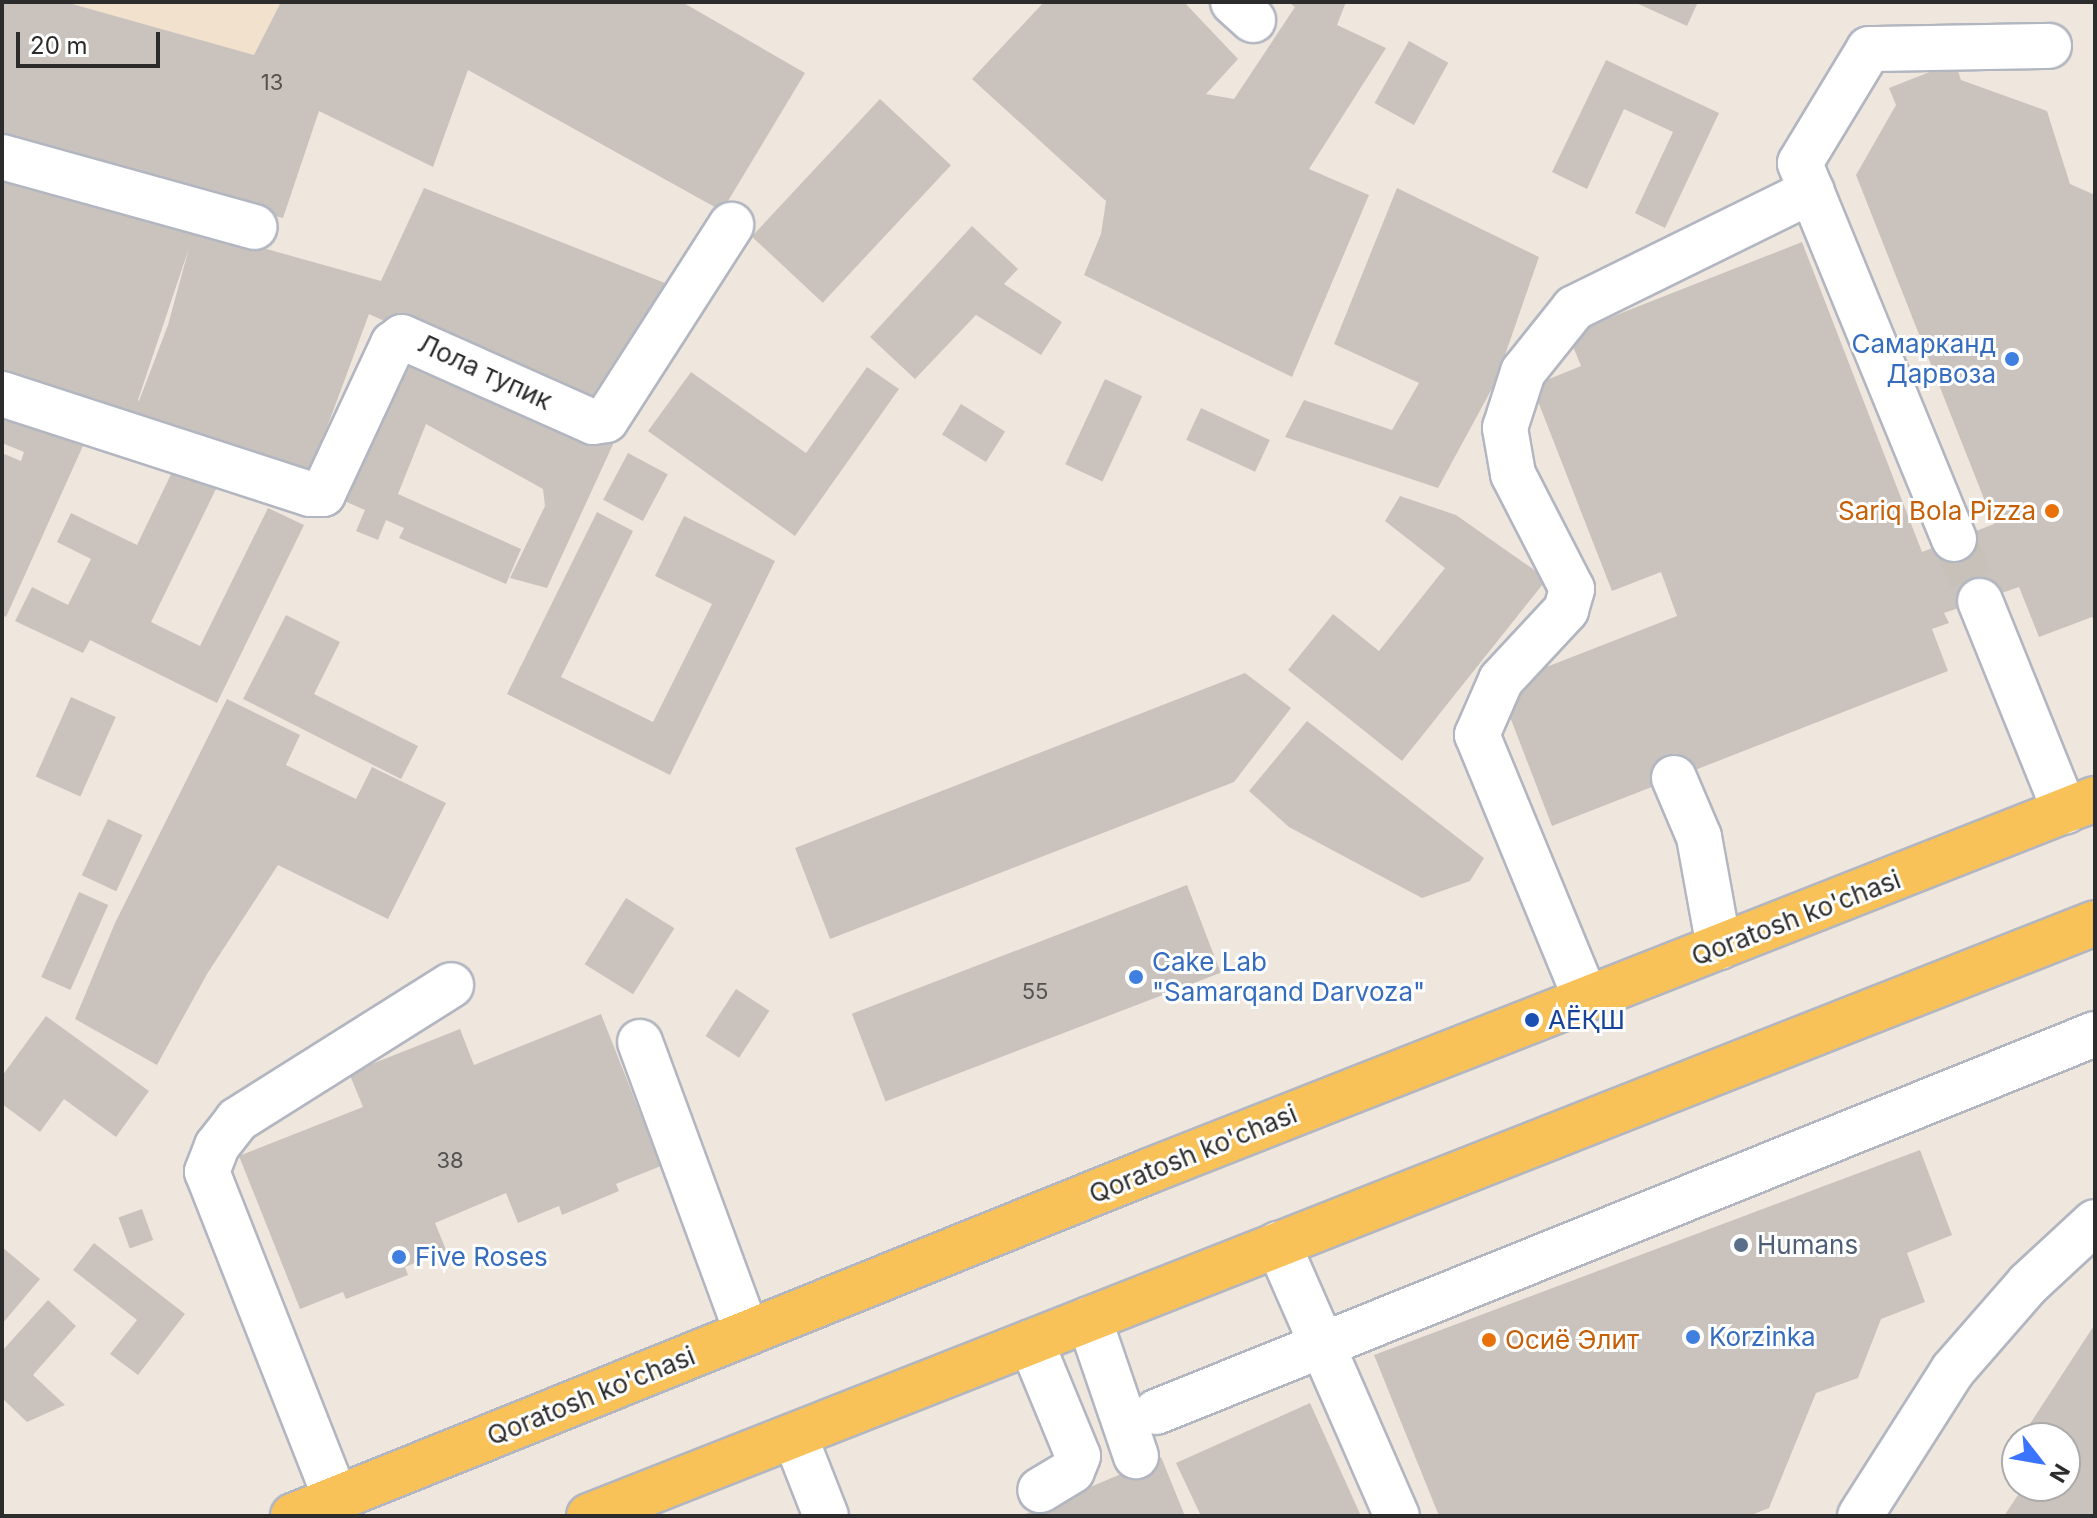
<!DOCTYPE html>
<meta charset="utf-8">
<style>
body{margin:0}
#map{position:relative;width:2097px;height:1518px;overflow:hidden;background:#efe6de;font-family:Inter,sans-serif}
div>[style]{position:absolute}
.education>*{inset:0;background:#f1e1cd}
.building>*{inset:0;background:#cac3bd;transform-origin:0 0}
.minor-tunnel>*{height:44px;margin-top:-22px;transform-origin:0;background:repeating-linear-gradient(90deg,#c8c1ba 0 44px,transparent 0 66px)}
.roads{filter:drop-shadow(2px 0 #b2b6c0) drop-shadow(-2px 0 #b2b6c0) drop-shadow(0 2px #b2b6c0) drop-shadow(0 -2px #b2b6c0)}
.minor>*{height:44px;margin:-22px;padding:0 22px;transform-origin:22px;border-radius:22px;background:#fff}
.major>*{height:44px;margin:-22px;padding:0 22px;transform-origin:22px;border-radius:22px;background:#f9c259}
.dots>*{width:22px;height:22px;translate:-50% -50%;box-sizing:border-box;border:4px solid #fff;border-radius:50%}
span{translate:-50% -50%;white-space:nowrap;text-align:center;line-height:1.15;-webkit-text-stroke:6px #fff;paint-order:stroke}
.number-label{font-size:22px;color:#545250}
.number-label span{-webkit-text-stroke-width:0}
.shop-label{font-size:26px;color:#366cbe}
.right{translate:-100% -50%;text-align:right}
.left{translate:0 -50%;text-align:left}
.street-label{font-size:26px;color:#2c2c2c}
.food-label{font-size:26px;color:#c56008}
.transit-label{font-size:26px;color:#164399}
.service-label{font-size:26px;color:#4e5e75}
.frame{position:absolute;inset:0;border:4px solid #2c2c2c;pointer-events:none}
.north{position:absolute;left:2001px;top:1422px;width:80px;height:80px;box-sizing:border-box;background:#fff;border:2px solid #ababab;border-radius:50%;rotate:121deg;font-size:22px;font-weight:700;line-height:32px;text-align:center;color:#2c2c2c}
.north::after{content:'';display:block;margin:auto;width:28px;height:36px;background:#3b74ff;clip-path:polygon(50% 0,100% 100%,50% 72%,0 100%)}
.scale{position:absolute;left:16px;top:32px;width:144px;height:36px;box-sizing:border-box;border:4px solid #2c2c2c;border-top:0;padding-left:10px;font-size:24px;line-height:28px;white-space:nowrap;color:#2c2c2c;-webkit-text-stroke:6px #fff;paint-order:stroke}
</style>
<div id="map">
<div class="education">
<i style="clip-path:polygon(65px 2px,281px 2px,254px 55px)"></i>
</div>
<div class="building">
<i style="clip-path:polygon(2px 2px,65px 2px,254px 55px,281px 2px,682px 2px,805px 73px,722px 211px,468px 70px,433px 167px,319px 111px,283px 218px,2px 148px)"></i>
<i style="clip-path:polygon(1044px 2px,1184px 2px,1238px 59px,1206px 94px,1234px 99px,1295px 7px,1288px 2px,1346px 2px,1337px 25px,1386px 48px,1309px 169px,1369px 195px,1292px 377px,1084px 275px,1101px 234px,1106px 201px,972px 79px)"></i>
<i style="clip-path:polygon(1634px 2px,1698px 2px,1687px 26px)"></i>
<i style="left:1409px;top:41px;width:45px;height:71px;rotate:29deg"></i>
<i style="clip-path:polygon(1606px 60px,1719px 113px,1665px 228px,1635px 213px,1673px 132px,1624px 109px,1587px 189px,1552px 172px)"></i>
<i style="clip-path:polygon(1955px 62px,1961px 80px,2047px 111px,2070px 184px,2095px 195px,2095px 623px,2092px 617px,2039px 637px,2019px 587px,1944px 613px,1949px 623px,1932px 629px,1948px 671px,1552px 826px,1507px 709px,1518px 678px,1677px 616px,1661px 572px,1612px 591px,1532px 386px,1581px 366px,1568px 334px,1802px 242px,1922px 552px,1994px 524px,1856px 175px,1896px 105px,1889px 88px)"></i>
<i style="left:880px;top:99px;width:97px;height:188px;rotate:43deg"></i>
<i style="clip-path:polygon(evenodd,2px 175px,381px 281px,424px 188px,665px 283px,582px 412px,369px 314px,306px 484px,2px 384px,2px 175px,189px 248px,168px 325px,139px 401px,138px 400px,189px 248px)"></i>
<i style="clip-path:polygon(1397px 188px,1539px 257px,1496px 381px,1438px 488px,1285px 437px,1304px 400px,1392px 430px,1419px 383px,1334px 344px)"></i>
<i style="clip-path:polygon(972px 226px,1018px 269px,1004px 284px,1062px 322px,1041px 355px,976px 315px,915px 379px,870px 337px)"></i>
<i style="clip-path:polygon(411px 341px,615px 440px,547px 588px,510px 578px,545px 506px,543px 489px,426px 424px,398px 494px,521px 549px,506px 584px,399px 538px,404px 528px,386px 520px,378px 540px,356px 531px,365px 510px,342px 500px)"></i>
<i style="clip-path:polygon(867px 367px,899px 389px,795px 536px,648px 431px,691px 372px,806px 453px)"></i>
<i style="left:1105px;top:379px;width:41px;height:94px;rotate:25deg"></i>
<i style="left:961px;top:404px;width:52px;height:36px;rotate:32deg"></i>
<i style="clip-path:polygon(2px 408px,91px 428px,6px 617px,2px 615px,2px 453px,21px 461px,24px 452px,2px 443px)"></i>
<i style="left:1201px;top:408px;width:76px;height:35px;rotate:25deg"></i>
<i style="left:628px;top:453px;width:45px;height:53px;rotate:28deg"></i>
<i style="clip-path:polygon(175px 466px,217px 487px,151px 622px,200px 646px,268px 508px,304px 525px,217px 703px,90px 640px,83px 653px,15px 621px,32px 587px,68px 605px,91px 559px,57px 542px,71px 513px,137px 545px)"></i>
<i style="clip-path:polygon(1400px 496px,1456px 515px,1547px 579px,1402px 761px,1288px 670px,1333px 614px,1379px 651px,1445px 568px,1385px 521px)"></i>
<i style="clip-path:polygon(597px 512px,633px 531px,561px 677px,653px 722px,712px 604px,655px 576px,684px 516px,775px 561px,670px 775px,507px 694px)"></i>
<i style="clip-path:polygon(286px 615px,340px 642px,314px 694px,418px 746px,401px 779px,243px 699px)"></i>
<i style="clip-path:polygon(1245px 673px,1291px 708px,1234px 782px,830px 939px,795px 848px)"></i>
<i style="left:71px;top:697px;width:49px;height:87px;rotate:24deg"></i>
<i style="clip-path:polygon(227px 699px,300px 735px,286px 765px,356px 799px,372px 767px,446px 803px,388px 919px,278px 865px,207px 974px,157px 1065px,75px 1019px,115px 923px)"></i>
<i style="clip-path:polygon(1307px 721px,1484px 858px,1470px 881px,1422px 898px,1289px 827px,1249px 791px)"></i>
<i style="left:108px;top:819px;width:38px;height:62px;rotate:25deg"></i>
<i style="left:1187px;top:885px;width:94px;height:359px;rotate:69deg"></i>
<i style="left:79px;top:892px;width:32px;height:93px;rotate:24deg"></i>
<i style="left:626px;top:898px;width:57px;height:78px;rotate:32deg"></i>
<i style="left:736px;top:989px;width:40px;height:56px;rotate:33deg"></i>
<i style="clip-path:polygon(601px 1014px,661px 1166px,616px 1184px,619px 1191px,562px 1215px,559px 1206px,518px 1223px,506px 1193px,435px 1223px,446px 1250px,405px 1267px,408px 1275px,346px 1299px,343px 1292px,300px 1309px,239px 1156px,363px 1107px,349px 1073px,460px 1029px,474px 1065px)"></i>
<i style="clip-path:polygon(46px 1016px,149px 1091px,116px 1137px,64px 1099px,40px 1132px,2px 1104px,2px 1076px)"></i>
<i style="clip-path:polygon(1920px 1150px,1952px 1235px,1907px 1253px,1925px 1302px,1881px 1319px,1858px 1378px,1816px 1393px,1769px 1508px,1749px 1516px,1439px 1516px,1374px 1355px)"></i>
<i style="left:142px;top:1209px;width:33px;height:25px;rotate:70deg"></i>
<i style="clip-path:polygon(94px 1243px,185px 1314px,138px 1375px,110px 1354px,137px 1320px,73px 1270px)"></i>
<i style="clip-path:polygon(2px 1247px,40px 1279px,2px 1324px)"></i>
<i style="clip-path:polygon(48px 1300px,76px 1326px,33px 1375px,65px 1405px,27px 1422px,2px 1398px,2px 1351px)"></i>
<i style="clip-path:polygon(2095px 1324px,2095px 1516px,2004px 1516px,2024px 1486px,2065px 1486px,2065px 1438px,2038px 1438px,2026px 1430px)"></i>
<i style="clip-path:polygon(1310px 1403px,1361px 1516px,1201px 1516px,1176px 1463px)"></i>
<i style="clip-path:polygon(1161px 1457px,1185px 1516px,1021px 1516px,1062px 1499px)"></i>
</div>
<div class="minor-tunnel">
<i style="left:1954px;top:539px;width:67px;rotate:67.2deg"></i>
</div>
<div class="roads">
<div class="minor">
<i style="left:1233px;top:2px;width:27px;rotate:42deg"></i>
<i style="left:2px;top:157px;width:262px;rotate:15.5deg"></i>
<i style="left:2px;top:394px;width:324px;rotate:18deg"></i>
<i style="left:310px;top:494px;width:13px"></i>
<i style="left:323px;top:494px;width:166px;rotate:-65deg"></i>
<i style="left:393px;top:344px;width:11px;rotate:-38deg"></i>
<i style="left:402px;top:337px;width:209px;rotate:24deg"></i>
<i style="left:593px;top:422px;width:13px;rotate:-9deg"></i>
<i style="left:606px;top:420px;width:232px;rotate:-57.3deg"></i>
<i style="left:1954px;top:539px;width:406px;rotate:-112.3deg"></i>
<i style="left:1800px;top:163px;width:133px;rotate:-58.8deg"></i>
<i style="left:1869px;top:49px;width:180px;rotate:-1deg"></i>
<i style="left:1980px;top:601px;width:227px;rotate:68deg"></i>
<i style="left:1674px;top:778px;width:64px;rotate:67deg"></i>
<i style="left:1699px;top:837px;width:112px;rotate:79.7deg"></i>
<i style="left:1586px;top:999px;width:286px;rotate:-112.4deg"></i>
<i style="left:1477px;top:735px;width:60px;rotate:-66.4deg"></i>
<i style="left:1501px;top:680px;width:96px;rotate:-47.1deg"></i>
<i style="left:1566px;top:610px;width:22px;rotate:-74deg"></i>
<i style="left:1572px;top:589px;width:129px;rotate:-117.2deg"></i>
<i style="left:1513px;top:474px;width:47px;rotate:-99.9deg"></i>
<i style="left:1505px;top:428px;width:59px;rotate:-72.2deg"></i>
<i style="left:1523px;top:372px;width:82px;rotate:-51.4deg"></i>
<i style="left:1574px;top:308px;width:265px;rotate:-26.2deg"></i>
<i style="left:640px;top:1042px;width:310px;rotate:69.8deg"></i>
<i style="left:1278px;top:1244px;width:297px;rotate:66.4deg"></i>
<i style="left:1089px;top:1319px;width:145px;rotate:71.1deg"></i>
<i style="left:1031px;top:1342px;width:123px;rotate:67.6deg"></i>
<i style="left:1078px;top:1456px;width:16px;rotate:112deg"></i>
<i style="left:1072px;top:1471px;width:37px;rotate:149deg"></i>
<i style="left:1156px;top:1412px;width:1012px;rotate:-21.93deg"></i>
<i style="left:795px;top:1437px;width:85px;rotate:68.6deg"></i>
<i style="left:336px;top:1499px;width:352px;rotate:-111.5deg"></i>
<i style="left:207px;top:1172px;width:28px;rotate:-69deg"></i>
<i style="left:217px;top:1146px;width:33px;rotate:-52deg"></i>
<i style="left:237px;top:1120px;width:253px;rotate:-32.2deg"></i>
<i style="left:1860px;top:1516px;width:173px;rotate:-57.5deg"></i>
<i style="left:1953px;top:1370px;width:114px;rotate:-48.9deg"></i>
<i style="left:2028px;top:1284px;width:91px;rotate:-42.8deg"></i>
</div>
<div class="major">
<i style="left:293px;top:1516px;width:923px;rotate:-21.95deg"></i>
<i style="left:1149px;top:1171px;width:1017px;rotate:-21.47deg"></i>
<i style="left:589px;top:1516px;width:1619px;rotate:-21.49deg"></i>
</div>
</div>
<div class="dots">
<i style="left:2012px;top:359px;background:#3f7fe0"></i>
<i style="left:2052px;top:511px;background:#e8710a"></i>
<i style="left:1136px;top:977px;background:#3f7fe0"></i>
<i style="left:1532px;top:1020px;background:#1a4fb4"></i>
<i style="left:1741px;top:1245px;background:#5c6f8a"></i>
<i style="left:399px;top:1257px;background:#3f7fe0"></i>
<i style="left:1693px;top:1337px;background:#3f7fe0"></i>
<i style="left:1489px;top:1340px;background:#e8710a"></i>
</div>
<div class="number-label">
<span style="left:272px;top:83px">13</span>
<span style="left:1035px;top:992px">55</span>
<span style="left:450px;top:1161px">38</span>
</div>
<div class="shop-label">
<span class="right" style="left:1996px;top:359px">Самарканд<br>Дарвоза</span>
<span class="left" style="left:1152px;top:977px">Cake Lab<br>"Samarqand Darvoza"</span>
<span class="left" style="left:415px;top:1257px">Five Roses</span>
<span class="left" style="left:1709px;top:1337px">Korzinka</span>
</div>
<div class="street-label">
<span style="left:485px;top:372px;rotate:25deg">Лола тупик</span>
<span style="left:1796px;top:918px;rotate:-21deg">Qoratosh ko'chasi</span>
<span style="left:1193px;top:1154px;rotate:-22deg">Qoratosh ko'chasi</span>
<span style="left:591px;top:1396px;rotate:-22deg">Qoratosh ko'chasi</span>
</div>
<div class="food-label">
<span class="right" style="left:2036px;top:511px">Sariq Bola Pizza</span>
<span class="left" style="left:1505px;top:1340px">Осиё Элит</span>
</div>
<div class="transit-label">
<span class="left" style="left:1548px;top:1020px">АЁҚШ</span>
</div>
<div class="service-label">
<span class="left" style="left:1757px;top:1245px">Humans</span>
</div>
<div class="frame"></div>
<div class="north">N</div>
<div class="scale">20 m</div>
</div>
